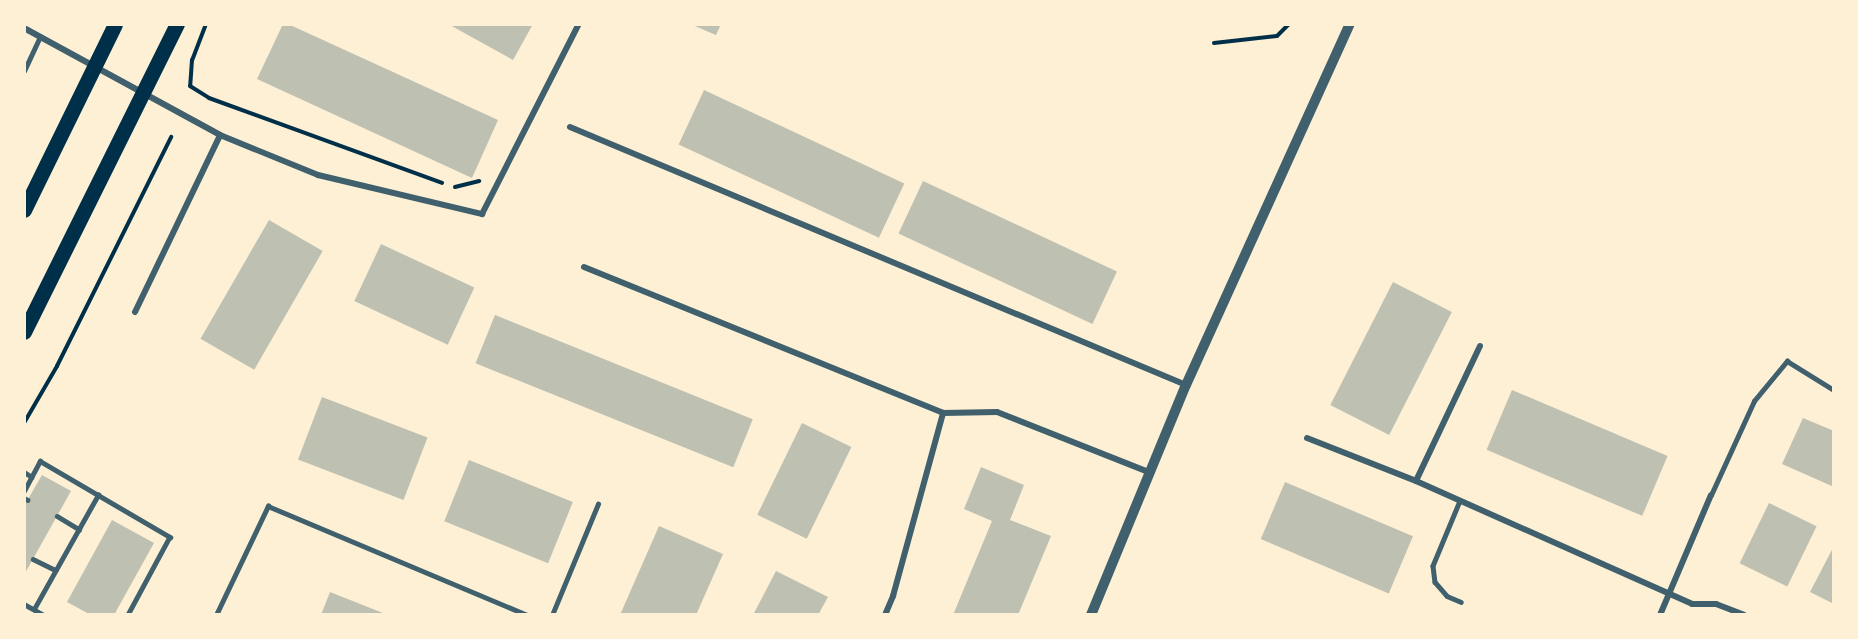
<!DOCTYPE html>
<style>
body{margin:0}
#map{position:relative;width:1858px;height:639px;overflow:hidden;background:#fdf0d5;font-family:Lato,sans-serif}
div>[style]{position:absolute}
.building>*{inset:0;background:#bec0b2;transform-origin:0 0}
.path>*{height:4px;margin:-2px;padding:0 2px;transform-origin:2px;border-radius:2px;background:#003049}
.service>*{height:4.5px;margin:-2.25px;padding:0 2.25px;transform-origin:2.25px;border-radius:2.25px;background:#3f606c}
.minor>*{height:6px;margin:-3px;padding:0 3px;transform-origin:3px;border-radius:3px;background:#3f606c}
.tertiary>*{height:10px;margin:-5px;padding:0 5px;transform-origin:5px;border-radius:5px;background:#3f606c}
.primary>*{height:15px;margin:-7.5px;padding:0 7.5px;transform-origin:7.5px;border-radius:7.5px;background:#003049}
span{translate:-50% -50%;white-space:nowrap;text-align:center;line-height:1.15;-webkit-text-stroke:6px #fdf0d5;paint-order:stroke}
.frame{position:absolute;inset:0;border:26px solid #fdf0d5;pointer-events:none}
</style>
<div id="map">
<div class="building">
<i style="clip-path:polygon(283px 24px,288px 24px,498px 120px,472px 178px,257px 79px)"></i>
<i style="clip-path:polygon(448px 24px,533px 24px,513px 60px)"></i>
<i style="clip-path:polygon(690px 24px,721px 24px,716px 35px)"></i>
<i style="left:704px;top:90px;width:221px;height:60px;rotate:25deg"></i>
<i style="left:923px;top:181px;width:214px;height:58px;rotate:25deg"></i>
<i style="left:269px;top:220px;width:62px;height:137px;rotate:30deg"></i>
<i style="left:381px;top:244px;width:103px;height:63px;rotate:25deg"></i>
<i style="left:1393px;top:282px;width:66px;height:138px;rotate:27deg"></i>
<i style="left:495px;top:315px;width:278px;height:52px;rotate:22deg"></i>
<i style="left:1512px;top:390px;width:169px;height:65px;rotate:23deg"></i>
<i style="left:322px;top:397px;width:113px;height:67px;rotate:21deg"></i>
<i style="clip-path:polygon(1803px 418px,1834px 431px,1834px 487px,1782px 464px)"></i>
<i style="left:802px;top:423px;width:55px;height:102px;rotate:26deg"></i>
<i style="left:469px;top:460px;width:112px;height:66px;rotate:22deg"></i>
<i style="clip-path:polygon(981px 467px,1024px 485px,1010px 520px,1051px 536px,1018px 615px,953px 615px,992px 521px,964px 509px)"></i>
<i style="clip-path:polygon(42px 475px,71px 491px,24px 575px,24px 506px)"></i>
<i style="left:1285px;top:482px;width:139px;height:62px;rotate:23deg"></i>
<i style="left:1769px;top:503px;width:53px;height:67px;rotate:26deg"></i>
<i style="clip-path:polygon(112px 520px,154px 543px,114px 615px,91px 615px,67px 602px)"></i>
<i style="clip-path:polygon(659px 526px,723px 554px,696px 615px,620px 615px)"></i>
<i style="clip-path:polygon(1834px 546px,1834px 604px,1810px 592px)"></i>
<i style="clip-path:polygon(776px 571px,828px 597px,818px 615px,753px 615px)"></i>
<i style="clip-path:polygon(330px 592px,388px 615px,321px 615px)"></i>
</div>
<div class="path">
<i style="left:206px;top:24px;width:39px;rotate:111deg"></i>
<i style="left:192px;top:60px;width:26px;rotate:94deg"></i>
<i style="left:190px;top:86px;width:22px;rotate:32deg"></i>
<i style="left:209px;top:98px;width:248px;rotate:20deg"></i>
<i style="left:1214px;top:43px;width:63px;rotate:-6.3deg"></i>
<i style="left:1277px;top:36px;width:17px;rotate:-45deg"></i>
<i style="left:455px;top:187px;width:25px;rotate:-14deg"></i>
<i style="left:24px;top:423px;width:66px;rotate:-59.9deg"></i>
<i style="left:57px;top:366px;width:256px;rotate:-63.5deg"></i>
</div>
<div class="service">
<i style="left:24px;top:71px;width:38px;rotate:-65deg"></i>
<i style="left:24px;top:472px;width:9px;rotate:32deg"></i>
<i style="left:24px;top:491px;width:34px;rotate:-62deg"></i>
<i style="left:40px;top:461px;width:151px;rotate:30.3deg"></i>
<i style="left:170px;top:537px;width:89px;rotate:118.3deg"></i>
<i style="left:1711px;top:495px;width:103px;rotate:-65.4deg"></i>
<i style="left:1754px;top:401px;width:52px;rotate:-50.5deg"></i>
<i style="left:1787px;top:361px;width:55px;rotate:31.7deg"></i>
<i style="left:24px;top:498px;width:4px;rotate:27deg"></i>
<i style="left:1460px;top:501px;width:70px;rotate:112.6deg"></i>
<i style="left:1433px;top:566px;width:16px;rotate:83deg"></i>
<i style="left:1435px;top:582px;width:18px;rotate:49deg"></i>
<i style="left:1447px;top:596px;width:15px;rotate:23deg"></i>
<i style="left:57px;top:516px;width:26px;rotate:31deg"></i>
<i style="left:33px;top:559px;width:25px;rotate:26deg"></i>
<i style="left:24px;top:604px;width:23px;rotate:29deg"></i>
<i style="left:34px;top:609px;width:131px;rotate:-60.7deg"></i>
<i style="left:216px;top:615px;width:121px;rotate:-64.5deg"></i>
<i style="left:268px;top:506px;width:281px;rotate:22.8deg"></i>
<i style="left:552px;top:615px;width:120px;rotate:-67.5deg"></i>
</div>
<div class="minor">
<i style="left:24px;top:28px;width:223px;rotate:28.6deg"></i>
<i style="left:220px;top:135px;width:106px;rotate:22.2deg"></i>
<i style="left:318px;top:175px;width:169px;rotate:13.4deg"></i>
<i style="left:482px;top:214px;width:213px;rotate:-63deg"></i>
<i style="left:570px;top:127px;width:668px;rotate:22.73deg"></i>
<i style="left:584px;top:267px;width:388px;rotate:22.1deg"></i>
<i style="left:943px;top:413px;width:54px;rotate:-1.1deg"></i>
<i style="left:997px;top:412px;width:166px;rotate:21.6deg"></i>
<i style="left:135px;top:312px;width:196px;rotate:-64.3deg"></i>
<i style="left:1480px;top:346px;width:149px;rotate:115.4deg"></i>
<i style="left:1416px;top:481px;width:302px;rotate:24deg"></i>
<i style="left:1692px;top:604px;width:24px"></i>
<i style="left:1716px;top:604px;width:30px;rotate:21deg"></i>
<i style="left:1307px;top:438px;width:117px;rotate:21.5deg"></i>
<i style="left:885px;top:615px;width:21px;rotate:-67deg"></i>
<i style="left:893px;top:596px;width:190px;rotate:-74.7deg"></i>
<i style="left:1660px;top:615px;width:130px;rotate:-67deg"></i>
</div>
<div class="tertiary">
<i style="left:1091px;top:615px;width:249px;rotate:-67.6deg"></i>
<i style="left:1186px;top:385px;width:397px;rotate:-65.6deg"></i>
</div>
<div class="primary">
<i style="left:24px;top:210px;width:207px;rotate:-63.9deg"></i>
<i style="left:24px;top:332px;width:344px;rotate:-63.6deg"></i>
</div>
<div class="frame"></div>
</div>
